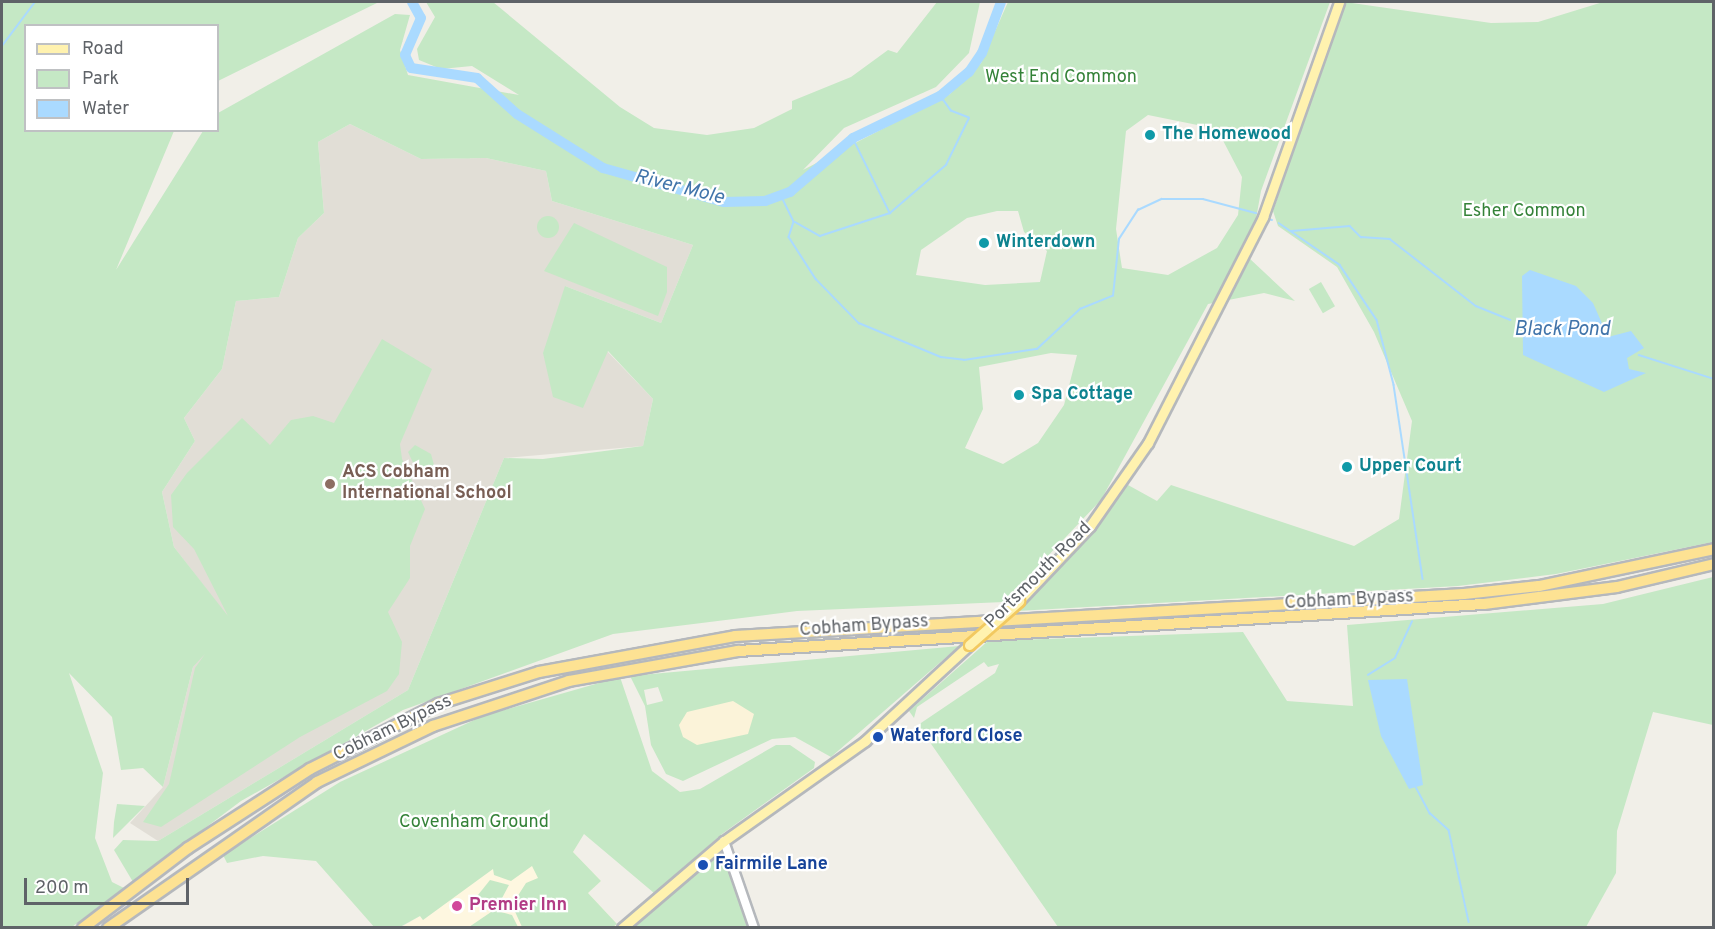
<!DOCTYPE html>
<style>
body{margin:0}
#map{position:relative;width:1715px;height:929px;overflow:hidden;background:#f1efe8;font-family:Overpass,sans-serif}
div>[style]{position:absolute}
.commercial>*{inset:0;background:#fef7e0}
.education>*{inset:0;background:#e1ded6}
.green>*{inset:0;background:#c5e8c5;transform-origin:0 0}
.round{border-radius:50%}
.sand>*{inset:0;background:#fbf3d9}
.water>*{inset:0;background:#aadaff}
.stream>*{height:1.5px;margin:-0.75px;padding:0 0.75px;transform-origin:0.75px;border-radius:0.75px;background:#aadaff}
.river>*{height:10px;margin:-5px;padding:0 5px;transform-origin:5px;border-radius:5px;background:#aadaff}
.roads{filter:drop-shadow(2px 0 #b5b8bc) drop-shadow(-2px 0 #b5b8bc) drop-shadow(0 2px #b5b8bc) drop-shadow(0 -2px #b5b8bc)}
.minor>*{height:8px;margin:-4px;padding:0 4px;transform-origin:4px;border-radius:4px;background:#fff}
.major>*{height:9px;margin:-4.5px;padding:0 4.5px;transform-origin:4.5px;border-radius:4.5px;background:#fff2af}
.highway>*{height:10px;margin:-5px;padding:0 5px;transform-origin:5px;border-radius:5px;background:#fde293}
.bridges{filter:drop-shadow(2px 0 #f2c960) drop-shadow(-2px 0 #f2c960) drop-shadow(0 2px #f2c960) drop-shadow(0 -2px #f2c960)}
.major-bridge>*{height:9px;margin:-4.5px;padding:0 4.5px;transform-origin:4.5px;border-radius:4.5px;background:#fff2af}
.dots>*{width:16px;height:16px;translate:-50% -50%;box-sizing:border-box;border:3px solid #fff;border-radius:50%}
span{translate:-50% -50%;white-space:nowrap;text-align:center;line-height:1.15;-webkit-text-stroke:4.5px #fff;paint-order:stroke}
.park-label{font-size:18px;color:#348238}
.culture-label{font-size:18px;color:#0d838f;font-weight:700}
.left{translate:0 -50%;text-align:left}
.education-label{font-size:18px;color:#785e54;font-weight:700}
.street-label{font-size:18px;color:#5f6368}
.transit-label{font-size:18px;color:#164399;font-weight:700}
.hotel-label{font-size:18px;color:#b23c85;font-weight:700}
.water-label{font-size:20px;color:#4174aa;font-style:italic}
.frame{position:absolute;inset:0;border:3px solid #5f6368;pointer-events:none}
.legend{position:absolute;left:24px;top:24px;width:195px;height:108px;box-sizing:border-box;background:#fff;border:2px solid #bfc1c3;margin:0;padding:8px 10px;list-style:none;font-size:18px;color:#5f6368}
.legend li{display:flex;align-items:center;gap:12px;height:30px}
.legend b{width:30px;border:2px solid #bfc1c3}
.scale{position:absolute;left:24px;top:878px;width:165px;height:27px;box-sizing:border-box;border:3px solid #5f6368;border-top:0;padding-left:8px;font-size:18px;line-height:21px;white-space:nowrap;color:#5f6368;-webkit-text-stroke:4px #fff;paint-order:stroke}
</style>
<div id="map">
<div class="commercial">
<i style="clip-path:polygon(584px 833px,573px 852px,601px 881px,588px 893px,617px 924px,613px 928px,400px 928px,420px 916px,423px 920px,493px 868px)"></i>
</div>
<div class="education">
<i style="clip-path:polygon(350px 124px,421px 159px,486px 158px,546px 171px,552px 201px,693px 245px,661px 323px,565px 286px,607px 351px,653px 399px,643px 446px,504px 458px,408px 690px,158px 841px,130px 823px,163px 787px,193px 667px,231px 621px,174px 547px,162px 492px,195px 441px,184px 418px,222px 369px,236px 301px,279px 297px,298px 238px,324px 213px,318px 142px)"></i>
</div>
<div class="green">
<i style="clip-path:polygon(evenodd,2px 2px,379px 2px,218px 81px,218px 26px,26px 26px,26px 130px,174px 131px,116px 270px,203px 131px,218px 130px,218px 113px,395px 14px,410px 15px,400px 50px,408px 75px,519px 95px,472px 66px,441px 69px,419px 60px,417px 49px,435px 17px,426px 2px,493px 2px,620px 107px,654px 128px,707px 135px,754px 128px,792px 109px,792px 101px,851px 77px,888px 50px,897px 53px,937px 2px,980px 2px,969px 53px,936px 87px,844px 128px,803px 170px,950px 94px,981px 63px,1008px 2px,1330px 2px,1261px 191px,1249px 258px,1295px 301px,1264px 293px,1208px 304px,1101px 500px,1004px 602px,797px 611px,613px 634px,403px 710px,241px 801px,133px 882px,114px 850px,123px 840px,158px 841px,408px 690px,504px 458px,543px 459px,643px 446px,653px 399px,608px 351px,583px 408px,553px 397px,543px 353px,565px 286px,661px 323px,693px 245px,552px 201px,546px 171px,486px 158px,421px 159px,350px 124px,318px 142px,324px 213px,298px 238px,279px 297px,236px 301px,222px 369px,184px 418px,195px 441px,162px 492px,174px 547px,228px 616px,194px 549px,173px 527px,171px 495px,187px 473px,242px 418px,270px 445px,291px 420px,313px 416px,334px 423px,382px 339px,432px 369px,400px 444px,402px 459px,425px 509px,410px 546px,410px 578px,388px 612px,402px 642px,399px 674px,387px 691px,300px 737px,161px 827px,143px 822px,169px 784px,195px 668px,205px 654px,193px 667px,163px 787px,143px 768px,121px 770px,112px 717px,69px 673px,103px 773px,95px 838px,112px 882px,124px 888px,72px 927px,2px 928px,2px 2px,1148px 115px,1217px 129px,1242px 177px,1238px 215px,1217px 248px,1168px 275px,1122px 268px,1116px 229px,1126px 131px,1148px 115px,2px 2px,997px 211px,1018px 211px,1024px 232px,1047px 251px,1040px 282px,985px 285px,916px 275px,921px 250px,967px 218px,997px 211px,2px 2px,1051px 353px,1077px 355px,1064px 405px,1038px 443px,1003px 464px,965px 448px,983px 409px,979px 367px,1051px 353px)"></i>
<i style="clip-path:polygon(1345px 2px,1491px 23px,1538px 22px,1603px 2px,1713px 2px,1713px 542px,1556px 574px,1458px 586px,1017px 611px,1128px 485px,1157px 501px,1171px 485px,1354px 546px,1399px 519px,1412px 421px,1374px 332px,1337px 267px,1278px 226px,1273px 211px)"></i>
<i class="round" style="left:537px;top:216px;width:22px;height:22px"></i>
<i style="clip-path:polygon(574px 223px,667px 267px,667px 292px,658px 316px,544px 271px)"></i>
<i style="left:1321px;top:282px;width:28px;height:14px;rotate:60deg"></i>
<i style="clip-path:polygon(415px 445px,431px 454px,434px 465px,417px 471px,408px 452px)"></i>
<i style="clip-path:polygon(1713px 577px,1713px 725px,1653px 712px,1617px 831px,1616px 873px,1586px 927px,1058px 927px,918px 725px,995px 673px,999px 664px,988px 667px,984px 662px,917px 707px,914px 718px,909px 711px,988px 641px,1243px 632px,1287px 701px,1353px 706px,1347px 625px,1603px 604px)"></i>
<i style="clip-path:polygon(evenodd,959px 646px,831px 757px,795px 737px,772px 739px,683px 781px,666px 774px,651px 745px,645px 706px,630px 676px,959px 646px,658px 687px,663px 701px,647px 705px,644px 690px,658px 687px)"></i>
<i style="clip-path:polygon(620px 677px,652px 771px,680px 792px,700px 789px,776px 745px,790px 745px,815px 762px,814px 768px,722px 834px,654px 893px,584px 834px,573px 852px,601px 881px,588px 893px,617px 924px,613px 927px,522px 927px,512px 905px,526px 883px,538px 878px,532px 866px,511px 881px,494px 875px,493px 869px,423px 920px,420px 916px,400px 927px,375px 928px,316px 861px,263px 856px,227px 863px,223px 855px,340px 782px,483px 716px)"></i>
<i style="clip-path:polygon(117px 804px,145px 806px,113px 838px,114px 822px)"></i>
<i style="clip-path:polygon(723px 851px,747px 927px,634px 927px)"></i>
<i style="clip-path:polygon(490px 880px,509px 885px,501px 900px,478px 906px,474px 900px)"></i>
<i style="clip-path:polygon(494px 910px,512px 915px,518px 927px,469px 927px)"></i>
</div>
<div class="sand">
<i style="clip-path:polygon(733px 701px,754px 714px,748px 734px,697px 745px,683px 737px,679px 725px,687px 712px)"></i>
</div>
<div class="water">
<i style="clip-path:polygon(1530px 270px,1576px 286px,1593px 303px,1608px 337px,1631px 331px,1644px 348px,1627px 358px,1629px 369px,1646px 373px,1604px 392px,1523px 355px,1522px 276px)"></i>
<i style="clip-path:polygon(1407px 679px,1423px 785px,1409px 789px,1381px 736px,1368px 680px)"></i>
</div>
<div class="stream">
<i style="left:2px;top:46px;width:55px;rotate:-53.1deg"></i>
<i style="left:2px;top:74px;width:7px;rotate:90deg"></i>
<i style="left:853px;top:138px;width:84px;rotate:63.7deg"></i>
<i style="left:781px;top:195px;width:30px;rotate:64deg"></i>
<i style="left:794px;top:222px;width:16px;rotate:108deg"></i>
<i style="left:789px;top:237px;width:50px;rotate:57.3deg"></i>
<i style="left:816px;top:279px;width:62px;rotate:45.7deg"></i>
<i style="left:859px;top:323px;width:89px;rotate:22.5deg"></i>
<i style="left:941px;top:357px;width:23px;rotate:7deg"></i>
<i style="left:964px;top:360px;width:74px;rotate:-8.6deg"></i>
<i style="left:1037px;top:349px;width:59px;rotate:-42.9deg"></i>
<i style="left:1080px;top:309px;width:35px;rotate:-22deg"></i>
<i style="left:1113px;top:296px;width:57px;rotate:-84deg"></i>
<i style="left:1119px;top:239px;width:35px;rotate:-57deg"></i>
<i style="left:1138px;top:210px;width:26px;rotate:-25deg"></i>
<i style="left:1162px;top:199px;width:41px"></i>
<i style="left:1203px;top:199px;width:55px;rotate:14.8deg"></i>
<i style="left:1268px;top:219px;width:4px;rotate:14deg"></i>
<i style="left:795px;top:222px;width:29px;rotate:29deg"></i>
<i style="left:820px;top:236px;width:74px;rotate:-18.2deg"></i>
<i style="left:890px;top:213px;width:74px;rotate:-40.6deg"></i>
<i style="left:946px;top:165px;width:52px;rotate:-63.9deg"></i>
<i style="left:969px;top:118px;width:19px;rotate:-159deg"></i>
<i style="left:951px;top:111px;width:19px;rotate:-126deg"></i>
<i style="left:1279px;top:223px;width:74px;rotate:34.5deg"></i>
<i style="left:1340px;top:265px;width:66px;rotate:56.1deg"></i>
<i style="left:1377px;top:320px;width:67px;rotate:75.3deg"></i>
<i style="left:1394px;top:385px;width:196px;rotate:81.5deg"></i>
<i style="left:1292px;top:231px;width:58px;rotate:-4.9deg"></i>
<i style="left:1350px;top:226px;width:16px;rotate:45deg"></i>
<i style="left:1361px;top:237px;width:29px;rotate:4deg"></i>
<i style="left:1390px;top:239px;width:109px;rotate:37.9deg"></i>
<i style="left:1476px;top:306px;width:37px;rotate:22deg"></i>
<i style="left:1639px;top:355px;width:79px;rotate:17.7deg"></i>
<i style="left:1368px;top:675px;width:32px;rotate:-32deg"></i>
<i style="left:1395px;top:658px;width:40px;rotate:-65deg"></i>
<i style="left:1416px;top:787px;width:30px;rotate:62deg"></i>
<i style="left:1430px;top:813px;width:25px;rotate:42deg"></i>
<i style="left:1449px;top:830px;width:94px;rotate:77.7deg"></i>
</div>
<div class="river">
<i style="left:412px;top:2px;width:18px;rotate:61deg"></i>
<i style="left:421px;top:18px;width:40px;rotate:113.4deg"></i>
<i style="left:405px;top:55px;width:14px;rotate:65deg"></i>
<i style="left:411px;top:68px;width:67px;rotate:8.6deg"></i>
<i style="left:477px;top:78px;width:54px;rotate:42deg"></i>
<i style="left:517px;top:114px;width:102px;rotate:32.1deg"></i>
<i style="left:603px;top:168px;width:126px;rotate:15.7deg"></i>
<i style="left:724px;top:202px;width:41px;rotate:-1.4deg"></i>
<i style="left:765px;top:201px;width:27px;rotate:-20deg"></i>
<i style="left:790px;top:192px;width:83px;rotate:-40.6deg"></i>
<i style="left:853px;top:138px;width:97px;rotate:-25.8deg"></i>
<i style="left:940px;top:96px;width:38px;rotate:-40deg"></i>
<i style="left:969px;top:72px;width:23px;rotate:-56deg"></i>
<i style="left:982px;top:53px;width:54px;rotate:-69.6deg"></i>
</div>
<div class="roads">
<div class="minor">
<i style="left:724px;top:841px;width:92px;rotate:71deg"></i>
</div>
<div class="major">
<i style="left:1019px;top:601px;width:103px;rotate:-46.6deg"></i>
<i style="left:1090px;top:526px;width:101px;rotate:-55.1deg"></i>
<i style="left:1148px;top:443px;width:254px;rotate:-63deg"></i>
<i style="left:1263px;top:217px;width:228px;rotate:-70.5deg"></i>
<i style="left:622px;top:928px;width:134px;rotate:-40.5deg"></i>
<i style="left:724px;top:841px;width:173px;rotate:-35.3deg"></i>
<i style="left:865px;top:741px;width:142px;rotate:-42.7deg"></i>
</div>
<div class="highway">
<i style="left:83px;top:928px;width:132px;rotate:-37.3deg"></i>
<i style="left:188px;top:848px;width:145px;rotate:-32.9deg"></i>
<i style="left:310px;top:769px;width:144px;rotate:-26.9deg"></i>
<i style="left:438px;top:704px;width:106px;rotate:-17.6deg"></i>
<i style="left:539px;top:672px;width:199px;rotate:-10.4deg"></i>
<i style="left:735px;top:636px;width:730px;rotate:-3.3deg"></i>
<i style="left:1464px;top:594px;width:75px;rotate:-6.1deg"></i>
<i style="left:1539px;top:586px;width:179px;rotate:-11.9deg"></i>
<i style="left:108px;top:928px;width:255px;rotate:-34.9deg"></i>
<i style="left:317px;top:782px;width:129px;rotate:-25.8deg"></i>
<i style="left:433px;top:726px;width:143px;rotate:-18.3deg"></i>
<i style="left:569px;top:681px;width:172px;rotate:-10.1deg"></i>
<i style="left:738px;top:651px;width:747px;rotate:-3.61deg"></i>
<i style="left:1484px;top:604px;width:134px;rotate:-7.3deg"></i>
<i style="left:1617px;top:587px;width:100px;rotate:-13.3deg"></i>
</div>
</div>
<div class="bridges">
<div class="major-bridge">
<i style="left:969px;top:645px;width:67px;rotate:-41.3deg"></i>
</div>
</div>
<div class="dots">
<i style="left:1150px;top:135px;background:#0f9aa8"></i>
<i style="left:984px;top:243px;background:#0f9aa8"></i>
<i style="left:1019px;top:395px;background:#0f9aa8"></i>
<i style="left:1347px;top:467px;background:#0f9aa8"></i>
<i style="left:330px;top:484px;background:#8d6e63"></i>
<i style="left:878px;top:737px;background:#1a4fb4"></i>
<i style="left:703px;top:865px;background:#1a4fb4"></i>
<i style="left:457px;top:906px;background:#d1479c"></i>
</div>
<div class="park-label">
<span style="left:1061px;top:78px">West End Common</span>
<span style="left:1524px;top:212px">Esher Common</span>
<span style="left:474px;top:823px">Covenham Ground</span>
</div>
<div class="culture-label">
<span class="left" style="left:1162px;top:135px">The Homewood</span>
<span class="left" style="left:996px;top:243px">Winterdown</span>
<span class="left" style="left:1031px;top:395px">Spa Cottage</span>
<span class="left" style="left:1359px;top:467px">Upper Court</span>
</div>
<div class="education-label">
<span class="left" style="left:342px;top:484px">ACS Cobham<br>International School</span>
</div>
<div class="street-label">
<span style="left:1039px;top:576px;rotate:-45deg">Portsmouth Road</span>
<span style="left:1349px;top:601px;rotate:-3deg">Cobham Bypass</span>
<span style="left:864px;top:627px;rotate:-4deg">Cobham Bypass</span>
<span style="left:393px;top:729px;rotate:-26deg">Cobham Bypass</span>
</div>
<div class="transit-label">
<span class="left" style="left:890px;top:737px">Waterford Close</span>
<span class="left" style="left:715px;top:865px">Fairmile Lane</span>
</div>
<div class="hotel-label">
<span class="left" style="left:469px;top:906px">Premier Inn</span>
</div>
<div class="water-label">
<span style="left:679px;top:188px;rotate:14deg">River Mole</span>
<span style="left:1562px;top:330px">Black Pond</span>
</div>
<div class="frame"></div>
<ul class="legend">
<li><b style="height:8px;background:#fff2af"></b>Road</li>
<li><b style="height:16px;background:#c5e8c5"></b>Park</li>
<li><b style="height:16px;background:#aadaff"></b>Water</li>
</ul>
<div class="scale">200 m</div>
</div>
